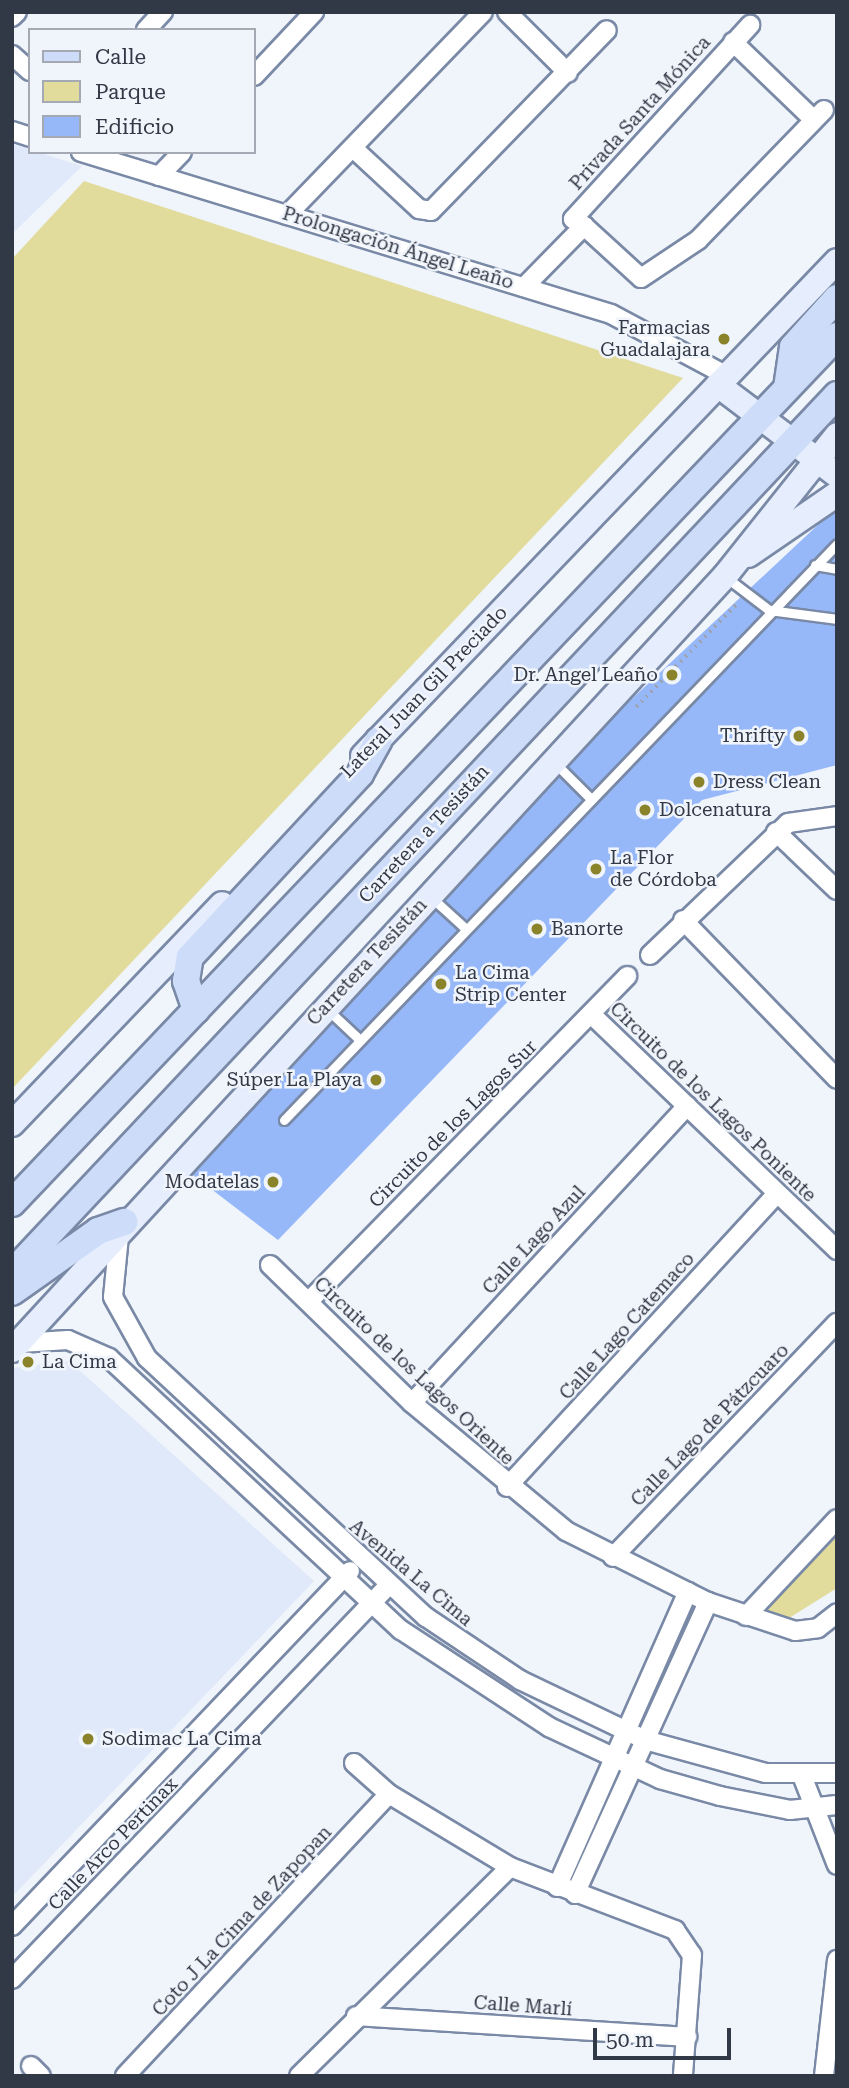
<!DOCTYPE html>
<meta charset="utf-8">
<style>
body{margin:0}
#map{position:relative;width:849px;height:2088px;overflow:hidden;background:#f0f4fb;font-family:"Roboto Serif",serif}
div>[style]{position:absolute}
.built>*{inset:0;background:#e0e9f9}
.green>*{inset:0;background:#e1dc9c}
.building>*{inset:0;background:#96b8f9}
.path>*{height:3.5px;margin-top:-1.75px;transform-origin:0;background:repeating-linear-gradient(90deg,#9da2ac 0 2px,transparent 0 7px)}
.roads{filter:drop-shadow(2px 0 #7989a6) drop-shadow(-2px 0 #7989a6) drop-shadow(0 2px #7989a6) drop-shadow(0 -2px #7989a6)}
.lane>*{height:9px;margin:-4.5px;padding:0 4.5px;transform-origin:4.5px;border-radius:4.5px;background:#fff}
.street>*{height:18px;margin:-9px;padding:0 9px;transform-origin:9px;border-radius:9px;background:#fff}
.secondary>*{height:24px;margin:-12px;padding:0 12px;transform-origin:12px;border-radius:12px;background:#e6edfc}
.primary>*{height:26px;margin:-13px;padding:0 13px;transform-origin:13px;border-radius:13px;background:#cddcf8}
.dots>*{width:19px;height:19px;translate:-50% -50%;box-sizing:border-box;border:4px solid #f0f4fb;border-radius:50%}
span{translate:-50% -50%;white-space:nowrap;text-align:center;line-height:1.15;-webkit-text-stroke:5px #f0f4fb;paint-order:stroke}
.street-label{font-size:19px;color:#323946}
.poi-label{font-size:19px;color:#323946}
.right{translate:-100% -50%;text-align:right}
.left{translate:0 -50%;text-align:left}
.frame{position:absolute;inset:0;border:14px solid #323946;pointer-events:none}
.legend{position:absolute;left:28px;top:28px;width:228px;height:126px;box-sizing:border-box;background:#f0f4fb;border:2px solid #a4a9b3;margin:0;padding:9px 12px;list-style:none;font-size:21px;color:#323946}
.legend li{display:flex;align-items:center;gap:14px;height:35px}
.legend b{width:35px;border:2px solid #a4a9b3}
.scale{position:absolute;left:593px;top:2028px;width:138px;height:32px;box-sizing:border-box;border:4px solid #323946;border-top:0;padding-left:9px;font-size:21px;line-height:24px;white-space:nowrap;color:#323946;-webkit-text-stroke:5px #f0f4fb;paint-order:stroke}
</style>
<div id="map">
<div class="built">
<i style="clip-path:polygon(12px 144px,82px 166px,12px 234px)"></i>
<i style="clip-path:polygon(69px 1361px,314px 1581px,12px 1897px,12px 1368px)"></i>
</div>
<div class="green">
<i style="clip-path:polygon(84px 181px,683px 378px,12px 1089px,12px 259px)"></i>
<i style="clip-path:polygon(837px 1519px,837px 1588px,786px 1620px,746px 1616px)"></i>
</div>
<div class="building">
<i style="clip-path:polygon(837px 507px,837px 765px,702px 800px,278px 1240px,185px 1169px,560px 766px)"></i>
</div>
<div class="path">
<i style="left:636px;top:707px;width:147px;rotate:-45.6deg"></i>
</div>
<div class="roads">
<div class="lane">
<i style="left:815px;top:565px;width:22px;rotate:10deg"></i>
<i style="left:727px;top:578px;width:53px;rotate:37.3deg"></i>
<i style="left:769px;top:610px;width:69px;rotate:7.5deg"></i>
<i style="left:554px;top:762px;width:51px;rotate:45deg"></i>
<i style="left:431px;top:897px;width:47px;rotate:42.4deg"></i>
<i style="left:328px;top:1010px;width:44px;rotate:43.2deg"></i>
<i style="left:284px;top:1120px;width:798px;rotate:-46.17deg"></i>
</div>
<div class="street">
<i style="left:507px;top:12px;width:86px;rotate:45deg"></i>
<i style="left:12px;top:17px;width:7px;rotate:-45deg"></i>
<i style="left:146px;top:30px;width:25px;rotate:-47deg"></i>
<i style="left:733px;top:42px;width:111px;rotate:43.9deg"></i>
<i style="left:12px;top:55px;width:24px;rotate:42deg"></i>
<i style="left:254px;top:76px;width:88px;rotate:-46.8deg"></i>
<i style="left:12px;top:131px;width:19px;rotate:18deg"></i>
<i style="left:353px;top:148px;width:90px;rotate:42.7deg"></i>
<i style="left:419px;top:209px;width:12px;rotate:9deg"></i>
<i style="left:431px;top:211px;width:252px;rotate:-45.8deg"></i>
<i style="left:81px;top:152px;width:554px;rotate:17deg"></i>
<i style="left:611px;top:314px;width:132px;rotate:28.1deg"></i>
<i style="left:159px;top:176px;width:33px;rotate:-46deg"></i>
<i style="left:287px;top:215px;width:282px;rotate:-46deg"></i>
<i style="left:584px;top:226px;width:77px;rotate:42.4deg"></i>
<i style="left:641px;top:278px;width:69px;rotate:-33.7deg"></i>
<i style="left:698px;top:240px;width:181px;rotate:-45.9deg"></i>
<i style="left:524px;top:287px;width:86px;rotate:-45.5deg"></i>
<i style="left:584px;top:226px;width:13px;rotate:-148deg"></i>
<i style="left:573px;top:219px;width:263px;rotate:-47.6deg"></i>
<i style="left:776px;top:832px;width:84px;rotate:43.6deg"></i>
<i style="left:683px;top:920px;width:221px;rotate:45.9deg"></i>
<i style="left:650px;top:955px;width:191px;rotate:-43.7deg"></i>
<i style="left:788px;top:823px;width:49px;rotate:-8.1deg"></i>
<i style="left:591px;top:1014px;width:341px;rotate:43.8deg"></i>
<i style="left:119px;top:1236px;width:61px;rotate:95.6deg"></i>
<i style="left:113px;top:1297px;width:70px;rotate:60.9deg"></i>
<i style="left:147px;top:1358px;width:381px;rotate:42.9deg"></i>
<i style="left:426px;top:1617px;width:113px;rotate:33.8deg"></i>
<i style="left:520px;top:1680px;width:139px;rotate:25.6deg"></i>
<i style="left:645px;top:1740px;width:125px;rotate:15.3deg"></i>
<i style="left:766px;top:1773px;width:71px"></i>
<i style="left:270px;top:1265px;width:198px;rotate:44.2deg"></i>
<i style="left:412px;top:1403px;width:200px;rotate:39.7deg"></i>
<i style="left:566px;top:1531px;width:159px;rotate:26.6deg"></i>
<i style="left:708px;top:1602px;width:92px;rotate:18.4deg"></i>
<i style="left:795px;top:1631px;width:23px;rotate:-7deg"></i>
<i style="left:818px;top:1628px;width:24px;rotate:-38deg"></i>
<i style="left:309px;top:1301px;width:455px;rotate:-45.6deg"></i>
<i style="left:20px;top:1343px;width:48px;rotate:-3.6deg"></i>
<i style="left:68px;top:1340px;width:45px;rotate:23.7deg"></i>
<i style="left:109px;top:1358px;width:399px;rotate:43deg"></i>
<i style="left:401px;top:1630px;width:177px;rotate:33.2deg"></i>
<i style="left:549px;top:1727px;width:123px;rotate:25.1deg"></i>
<i style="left:660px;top:1779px;width:62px;rotate:15.8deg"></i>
<i style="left:720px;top:1796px;width:71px;rotate:11.3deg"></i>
<i style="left:790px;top:1810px;width:47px;rotate:-6.1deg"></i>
<i style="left:412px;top:1403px;width:405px;rotate:-47.2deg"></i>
<i style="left:507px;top:1487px;width:399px;rotate:-47.4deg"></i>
<i style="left:613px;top:1557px;width:324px;rotate:-46.3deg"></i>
<i style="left:746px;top:1616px;width:133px;rotate:-46.8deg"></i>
<i style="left:354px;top:1763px;width:47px;rotate:41.5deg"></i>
<i style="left:389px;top:1794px;width:141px;rotate:31.1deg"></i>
<i style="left:510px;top:1867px;width:177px;rotate:20.9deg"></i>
<i style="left:675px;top:1930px;width:30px;rotate:56deg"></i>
<i style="left:692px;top:1955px;width:121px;rotate:94.3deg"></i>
<i style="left:803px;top:1778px;width:93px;rotate:68.7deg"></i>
<i style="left:557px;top:1887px;width:323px;rotate:-66.1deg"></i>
<i style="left:575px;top:1894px;width:321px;rotate:-65.5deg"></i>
<i style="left:12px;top:1926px;width:490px;rotate:-46.4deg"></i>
<i style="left:12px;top:1979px;width:544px;rotate:-46.27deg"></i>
<i style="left:356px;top:2016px;width:332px;rotate:3.6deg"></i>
<i style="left:31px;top:2066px;width:14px;rotate:45deg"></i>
<i style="left:125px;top:2076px;width:386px;rotate:-46.9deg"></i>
<i style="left:299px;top:2076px;width:297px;rotate:-44.7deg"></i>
<i style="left:824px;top:2076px;width:117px;rotate:-83.6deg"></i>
</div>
<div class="secondary">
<i style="left:718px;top:385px;width:149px;rotate:37.1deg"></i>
<i style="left:748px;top:555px;width:108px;rotate:-34.4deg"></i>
<i style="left:363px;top:756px;width:685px;rotate:-46.24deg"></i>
<i style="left:12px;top:1124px;width:304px;rotate:-46.3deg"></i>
<i style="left:12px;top:1350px;width:1052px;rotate:-47.35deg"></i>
<i style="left:725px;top:576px;width:180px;rotate:-51.5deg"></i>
</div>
<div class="primary">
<i style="left:787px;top:388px;width:41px;rotate:-81.7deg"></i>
<i style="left:793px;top:347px;width:66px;rotate:-48.1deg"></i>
<i style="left:196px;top:1010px;width:31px;rotate:-109deg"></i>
<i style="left:186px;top:981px;width:24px;rotate:-81deg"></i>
<i style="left:190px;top:957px;width:250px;rotate:-47.1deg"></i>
<i style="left:360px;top:774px;width:38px;rotate:-61deg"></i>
<i style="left:12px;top:1203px;width:1197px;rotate:-46.42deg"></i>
<i style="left:12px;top:1273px;width:1205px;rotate:-46.78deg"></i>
<i style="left:12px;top:1292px;width:105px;rotate:-35.3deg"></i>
<i style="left:98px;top:1231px;width:28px;rotate:-19deg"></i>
</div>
</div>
<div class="dots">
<i style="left:724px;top:339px;background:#8a832a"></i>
<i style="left:672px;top:675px;background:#8a832a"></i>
<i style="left:799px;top:736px;background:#8a832a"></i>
<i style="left:699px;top:782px;background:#8a832a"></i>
<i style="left:645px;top:810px;background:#8a832a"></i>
<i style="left:596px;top:869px;background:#8a832a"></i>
<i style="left:537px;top:929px;background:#8a832a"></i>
<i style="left:441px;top:984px;background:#8a832a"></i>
<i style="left:376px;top:1080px;background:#8a832a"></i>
<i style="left:273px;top:1182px;background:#8a832a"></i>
<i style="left:28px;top:1362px;background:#8a832a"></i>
<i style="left:88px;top:1739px;background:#8a832a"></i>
</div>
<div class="street-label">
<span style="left:640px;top:113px;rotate:-48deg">Privada Santa Mónica</span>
<span style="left:398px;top:248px;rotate:17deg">Prolongación Ángel Leaño</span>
<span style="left:424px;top:692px;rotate:-46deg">Lateral Juan Gil Preciado</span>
<span style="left:424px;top:834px;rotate:-47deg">Carretera a Tesistán</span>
<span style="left:367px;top:962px;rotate:-47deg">Carretera Tesistán</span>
<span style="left:713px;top:1102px;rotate:44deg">Circuito de los Lagos Poniente</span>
<span style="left:453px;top:1124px;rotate:-45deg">Circuito de los Lagos Sur</span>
<span style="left:534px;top:1240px;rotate:-47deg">Calle Lago Azul</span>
<span style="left:627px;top:1326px;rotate:-48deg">Calle Lago Catemaco</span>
<span style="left:414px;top:1371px;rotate:43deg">Circuito de los Lagos Oriente</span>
<span style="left:710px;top:1425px;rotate:-46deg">Calle Lago de Pátzcuaro</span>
<span style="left:411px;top:1573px;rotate:40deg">Avenida La Cima</span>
<span style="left:113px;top:1844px;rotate:-46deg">Calle Arco Pertinax</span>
<span style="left:242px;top:1921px;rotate:-47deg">Coto J La Cima de Zapopan</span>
<span style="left:523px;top:2006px;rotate:4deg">Calle Marlí</span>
</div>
<div class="poi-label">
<span class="right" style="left:710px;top:339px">Farmacias<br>Guadalajara</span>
<span class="right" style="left:658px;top:675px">Dr. Angel Leaño</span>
<span class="right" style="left:785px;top:736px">Thrifty</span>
<span class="left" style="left:713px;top:782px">Dress Clean</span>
<span class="left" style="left:659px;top:810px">Dolcenatura</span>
<span class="left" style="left:610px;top:869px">La Flor<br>de Córdoba</span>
<span class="left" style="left:551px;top:929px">Banorte</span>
<span class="left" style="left:455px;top:984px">La Cima<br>Strip Center</span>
<span class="right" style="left:362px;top:1080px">Súper La Playa</span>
<span class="right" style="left:259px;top:1182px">Modatelas</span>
<span class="left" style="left:42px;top:1362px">La Cima</span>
<span class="left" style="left:102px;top:1739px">Sodimac La Cima</span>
</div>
<div class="frame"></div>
<ul class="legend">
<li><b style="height:9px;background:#cddcf8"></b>Calle</li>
<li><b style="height:19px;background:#e1dc9c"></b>Parque</li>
<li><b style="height:19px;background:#96b8f9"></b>Edificio</li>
</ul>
<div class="scale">50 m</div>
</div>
